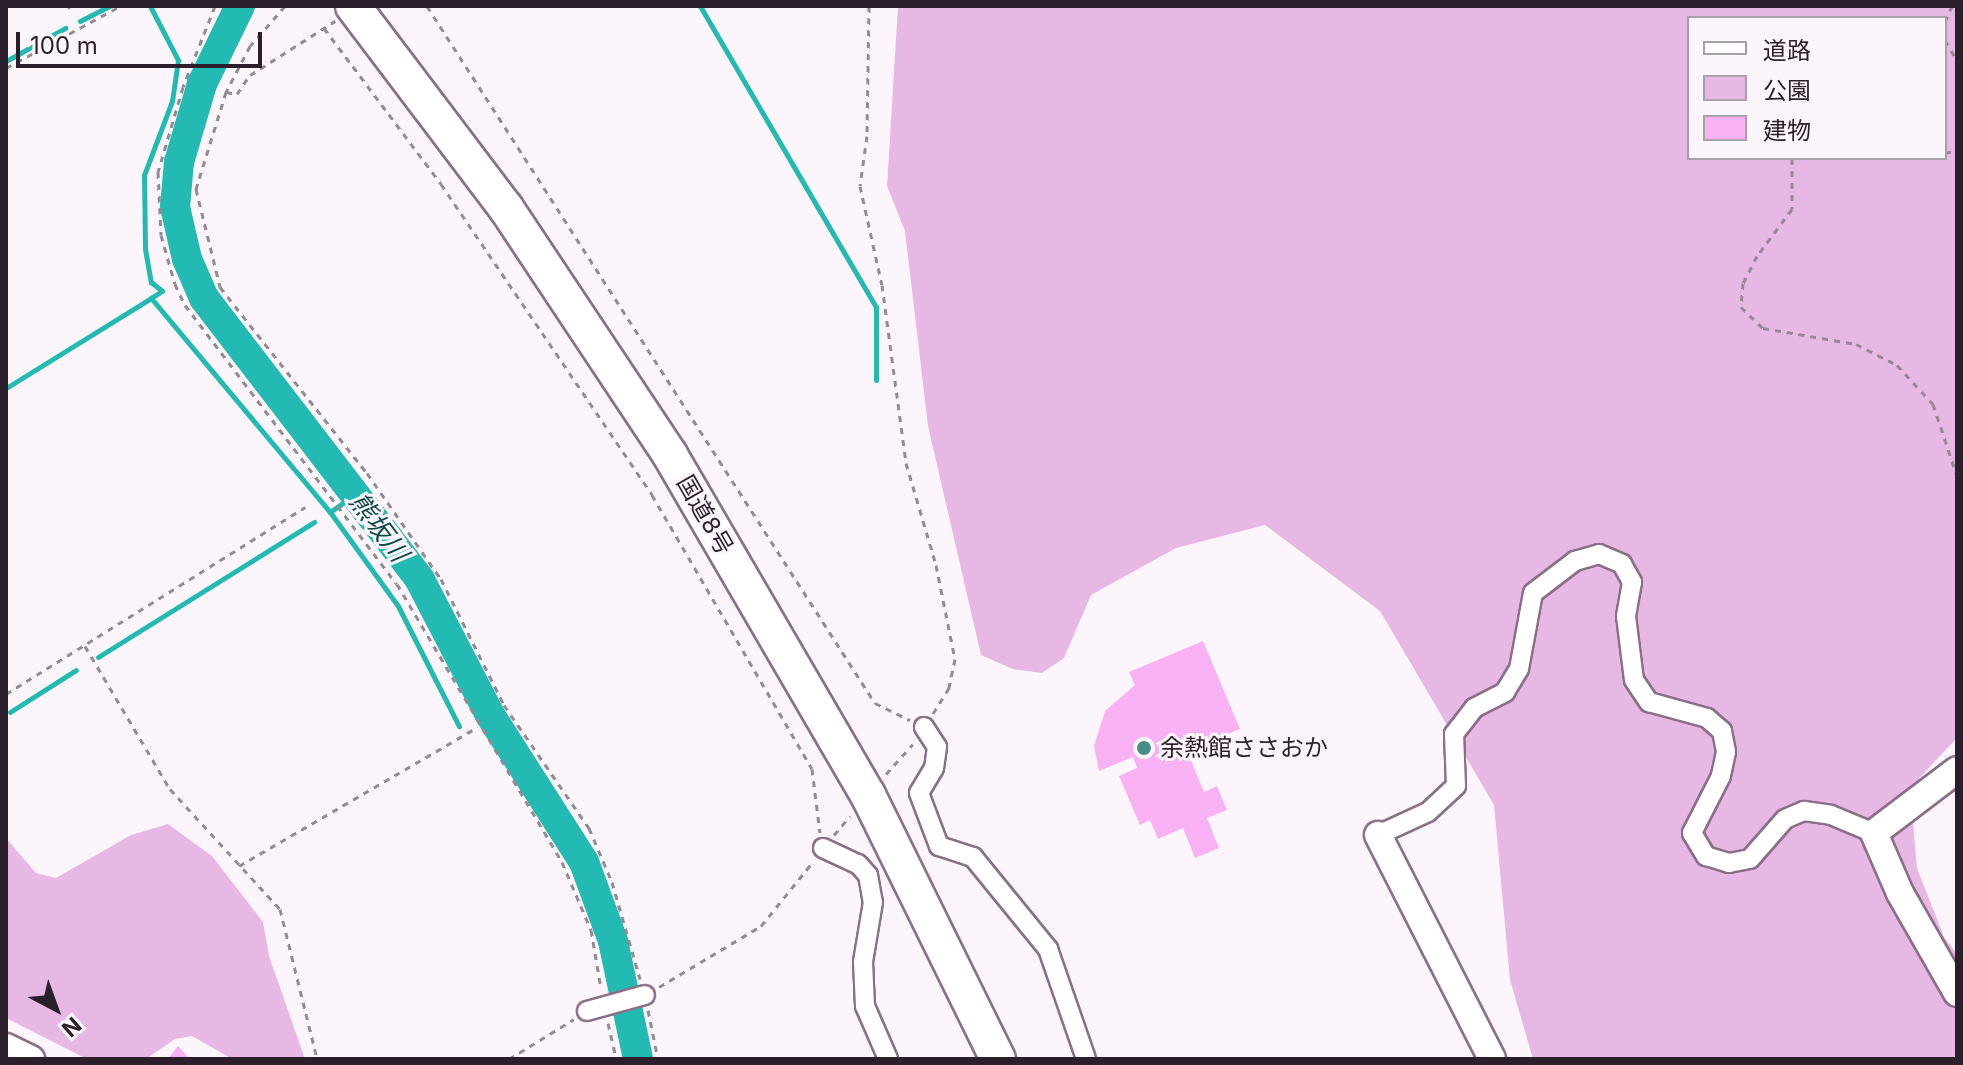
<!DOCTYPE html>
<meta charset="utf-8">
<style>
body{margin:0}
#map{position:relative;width:1963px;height:1065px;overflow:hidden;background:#fcf6fc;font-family:Inter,"Noto Sans JP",sans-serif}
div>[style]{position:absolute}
.green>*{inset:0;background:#e8b8e5}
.stream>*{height:5px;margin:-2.5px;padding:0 2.5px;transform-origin:2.5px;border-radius:2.5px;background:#23bab3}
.river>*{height:30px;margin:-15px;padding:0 15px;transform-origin:15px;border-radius:15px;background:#23bab3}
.building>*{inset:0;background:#f8b2f3}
.path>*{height:3px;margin-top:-1.5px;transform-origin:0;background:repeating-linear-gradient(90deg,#938a93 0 6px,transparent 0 12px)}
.roads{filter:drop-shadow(2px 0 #8a6f88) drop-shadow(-2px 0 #8a6f88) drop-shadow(0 2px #8a6f88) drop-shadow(0 -2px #8a6f88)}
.street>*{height:18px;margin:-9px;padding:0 9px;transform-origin:9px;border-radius:9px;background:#fff}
.secondary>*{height:26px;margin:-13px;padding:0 13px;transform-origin:13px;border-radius:13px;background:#fff}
.highway>*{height:34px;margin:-17px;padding:0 17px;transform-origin:17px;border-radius:17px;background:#fff}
.dots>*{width:22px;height:22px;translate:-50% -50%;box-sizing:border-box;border:4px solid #fcf6fc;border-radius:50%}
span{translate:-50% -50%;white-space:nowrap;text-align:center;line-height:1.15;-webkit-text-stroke:6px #fcf6fc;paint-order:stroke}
.street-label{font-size:24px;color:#2a1f2a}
.poi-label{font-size:24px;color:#2a1f2a}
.left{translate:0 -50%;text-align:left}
.water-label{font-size:26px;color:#0e4b48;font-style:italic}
.frame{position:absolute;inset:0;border:8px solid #2a1f2a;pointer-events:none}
.legend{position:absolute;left:1687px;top:16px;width:260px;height:144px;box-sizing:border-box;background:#fcf6fc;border:2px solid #a8a0a8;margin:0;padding:10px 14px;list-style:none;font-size:24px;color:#2a1f2a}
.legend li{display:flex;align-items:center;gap:16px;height:40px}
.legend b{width:40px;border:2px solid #a8a0a8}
.north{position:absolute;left:16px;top:969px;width:80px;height:80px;-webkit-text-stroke:6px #fcf6fc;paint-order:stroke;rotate:139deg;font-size:22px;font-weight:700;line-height:32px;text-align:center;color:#2a1f2a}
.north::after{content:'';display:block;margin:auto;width:28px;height:36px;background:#2a1f2a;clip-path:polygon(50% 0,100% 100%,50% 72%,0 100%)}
.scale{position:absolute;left:16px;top:32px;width:246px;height:36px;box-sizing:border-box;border:4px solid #2a1f2a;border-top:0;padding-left:10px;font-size:24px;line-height:28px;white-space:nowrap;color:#2a1f2a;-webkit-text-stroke:6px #fcf6fc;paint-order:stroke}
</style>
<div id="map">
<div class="green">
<i style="clip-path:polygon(evenodd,898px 6px,1957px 6px,1957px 738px,1910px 788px,1917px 868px,1944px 937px,1957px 954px,1957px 1059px,1533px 1059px,1510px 980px,1494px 805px,1380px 611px,1265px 525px,1176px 548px,1091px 595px,1064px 658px,1042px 673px,1013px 669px,981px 655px,928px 426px,905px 231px,887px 186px,898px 6px,1689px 18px,1945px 18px,1945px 158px,1689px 158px,1689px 18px)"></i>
<i style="clip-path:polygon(168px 824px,212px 856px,263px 922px,269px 956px,305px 1059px,232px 1059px,192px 1036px,175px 1039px,146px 1059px,87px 1059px,6px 1018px,6px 838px,36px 873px,56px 878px,131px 835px)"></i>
</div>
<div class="stream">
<i style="left:150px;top:6px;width:61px;rotate:62.6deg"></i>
<i style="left:178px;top:60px;width:41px;rotate:98.3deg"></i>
<i style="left:172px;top:101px;width:79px;rotate:110.7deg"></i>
<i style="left:144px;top:175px;width:74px;rotate:89.2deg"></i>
<i style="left:145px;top:249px;width:34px;rotate:80deg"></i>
<i style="left:151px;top:282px;width:14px;rotate:39deg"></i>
<i style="left:162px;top:291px;width:13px;rotate:148deg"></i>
<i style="left:700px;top:6px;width:349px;rotate:59.7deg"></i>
<i style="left:876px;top:307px;width:73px;rotate:90deg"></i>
<i style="left:80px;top:21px;width:34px;rotate:-27deg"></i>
<i style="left:6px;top:61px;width:68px;rotate:-29.2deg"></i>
<i style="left:6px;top:388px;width:171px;rotate:-31.8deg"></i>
<i style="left:151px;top:298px;width:279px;rotate:50.1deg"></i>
<i style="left:330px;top:512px;width:116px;rotate:54.1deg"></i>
<i style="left:398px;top:606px;width:135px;rotate:63.1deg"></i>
<i style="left:330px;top:512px;width:32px;rotate:-35deg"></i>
<i style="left:98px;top:657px;width:255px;rotate:-32deg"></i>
<i style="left:10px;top:712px;width:78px;rotate:-32.5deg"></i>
</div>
<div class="river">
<i style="left:240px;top:6px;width:87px;rotate:116deg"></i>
<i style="left:202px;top:84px;width:81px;rotate:106.4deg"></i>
<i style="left:179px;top:162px;width:45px;rotate:95.1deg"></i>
<i style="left:175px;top:207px;width:53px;rotate:77deg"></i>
<i style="left:187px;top:259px;width:43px;rotate:66.4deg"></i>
<i style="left:204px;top:298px;width:355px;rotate:52.5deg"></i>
<i style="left:420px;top:580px;width:152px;rotate:62.6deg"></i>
<i style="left:490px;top:715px;width:174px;rotate:57.4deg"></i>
<i style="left:584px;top:862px;width:84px;rotate:69.8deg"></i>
<i style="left:613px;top:941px;width:121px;rotate:78deg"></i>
</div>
<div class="building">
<i style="clip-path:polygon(1203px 641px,1240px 729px,1187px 751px,1204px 792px,1217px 786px,1227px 810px,1207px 818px,1219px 848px,1195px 858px,1183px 828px,1158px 839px,1150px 820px,1140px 825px,1119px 776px,1137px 768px,1133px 757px,1099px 771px,1094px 746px,1105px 711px,1135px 685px,1129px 672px)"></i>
<i style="clip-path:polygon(178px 1046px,188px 1057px,168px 1059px)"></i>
</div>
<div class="path">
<i style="left:68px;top:6px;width:3px;rotate:45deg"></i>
<i style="left:215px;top:6px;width:87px;rotate:111.6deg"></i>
<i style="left:183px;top:87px;width:89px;rotate:106.4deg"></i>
<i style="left:158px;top:172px;width:63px;rotate:87.3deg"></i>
<i style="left:161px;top:235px;width:51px;rotate:74.1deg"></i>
<i style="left:175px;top:284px;width:23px;rotate:65deg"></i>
<i style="left:185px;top:305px;width:350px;rotate:52.8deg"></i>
<i style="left:397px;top:584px;width:323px;rotate:59.3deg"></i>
<i style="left:562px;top:862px;width:74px;rotate:66.9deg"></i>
<i style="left:591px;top:930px;width:59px;rotate:80.2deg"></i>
<i style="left:285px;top:6px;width:53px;rotate:131.2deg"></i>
<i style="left:250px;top:46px;width:52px;rotate:117.6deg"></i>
<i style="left:226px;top:92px;width:11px;rotate:10deg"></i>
<i style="left:237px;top:94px;width:23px;rotate:-56deg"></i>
<i style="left:250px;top:75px;width:101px;rotate:-32.4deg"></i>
<i style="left:427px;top:6px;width:829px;rotate:57.27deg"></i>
<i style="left:875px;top:703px;width:39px;rotate:26deg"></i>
<i style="left:869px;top:6px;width:130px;rotate:90.9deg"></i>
<i style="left:867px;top:136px;width:50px;rotate:98deg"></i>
<i style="left:860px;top:186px;width:101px;rotate:77.5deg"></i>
<i style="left:882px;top:285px;width:180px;rotate:82.3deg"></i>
<i style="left:906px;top:463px;width:106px;rotate:73.6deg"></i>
<i style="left:936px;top:565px;width:96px;rotate:78.6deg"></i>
<i style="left:955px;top:659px;width:30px;rotate:102deg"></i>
<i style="left:949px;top:688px;width:31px;rotate:122deg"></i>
<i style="left:1945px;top:22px;width:17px;rotate:-66deg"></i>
<i style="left:324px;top:28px;width:195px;rotate:53.1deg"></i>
<i style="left:441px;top:184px;width:376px;rotate:55.8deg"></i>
<i style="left:652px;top:495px;width:317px;rotate:59.7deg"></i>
<i style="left:812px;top:769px;width:64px;rotate:82.9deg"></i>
<i style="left:1945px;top:40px;width:24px;rotate:60deg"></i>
<i style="left:6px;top:68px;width:130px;rotate:-28.5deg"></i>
<i style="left:226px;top:92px;width:102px;rotate:107.2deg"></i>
<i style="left:196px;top:189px;width:101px;rotate:76.2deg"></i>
<i style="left:220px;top:287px;width:237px;rotate:51.7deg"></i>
<i style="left:367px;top:473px;width:129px;rotate:55.1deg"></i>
<i style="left:441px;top:579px;width:141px;rotate:63.4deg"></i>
<i style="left:504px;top:705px;width:150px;rotate:55.4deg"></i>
<i style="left:589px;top:828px;width:59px;rotate:66.9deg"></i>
<i style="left:612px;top:882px;width:101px;rotate:73.9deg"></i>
<i style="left:1945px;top:153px;width:12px;rotate:-14deg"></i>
<i style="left:1792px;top:158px;width:51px;rotate:90deg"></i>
<i style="left:1792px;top:209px;width:59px;rotate:126.7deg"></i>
<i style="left:1757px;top:256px;width:30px;rotate:117deg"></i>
<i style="left:1743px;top:283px;width:24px;rotate:95deg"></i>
<i style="left:1741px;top:307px;width:30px;rotate:44deg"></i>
<i style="left:1763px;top:328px;width:94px;rotate:9.8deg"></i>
<i style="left:1856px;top:344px;width:46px;rotate:27.1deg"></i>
<i style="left:1897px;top:365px;width:53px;rotate:47.3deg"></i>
<i style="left:1933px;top:404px;width:76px;rotate:71.6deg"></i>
<i style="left:85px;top:646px;width:166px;rotate:59.3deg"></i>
<i style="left:170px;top:789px;width:163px;rotate:47.5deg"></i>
<i style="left:280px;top:909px;width:154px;rotate:76.1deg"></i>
<i style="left:6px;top:694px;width:353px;rotate:-32deg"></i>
<i style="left:886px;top:774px;width:40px;rotate:-48deg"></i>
<i style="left:834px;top:835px;width:25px;rotate:-50deg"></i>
<i style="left:239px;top:866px;width:276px;rotate:-30.2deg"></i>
<i style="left:659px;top:987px;width:119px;rotate:-30.9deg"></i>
<i style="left:761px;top:926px;width:81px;rotate:-51deg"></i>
<i style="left:648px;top:1010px;width:50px;rotate:78.5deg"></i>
<i style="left:608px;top:1023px;width:37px;rotate:77deg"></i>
<i style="left:509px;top:1059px;width:76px;rotate:-31.6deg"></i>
</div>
<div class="roads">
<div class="street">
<i style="left:924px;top:727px;width:24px;rotate:57deg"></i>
<i style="left:937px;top:747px;width:21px;rotate:98deg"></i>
<i style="left:934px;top:768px;width:29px;rotate:121deg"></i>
<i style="left:919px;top:793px;width:57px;rotate:69.3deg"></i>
<i style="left:939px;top:846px;width:36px;rotate:18deg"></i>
<i style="left:973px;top:857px;width:119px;rotate:50.8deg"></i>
<i style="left:1048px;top:949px;width:116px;rotate:70.9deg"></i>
<i style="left:1378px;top:835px;width:55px;rotate:-24.7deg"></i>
<i style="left:1428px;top:812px;width:38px;rotate:-43deg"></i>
<i style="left:1456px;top:786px;width:52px;rotate:-92.2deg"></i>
<i style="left:1454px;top:734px;width:33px;rotate:-52deg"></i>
<i style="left:1474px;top:708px;width:35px;rotate:-27deg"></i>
<i style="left:1505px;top:692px;width:27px;rotate:-59deg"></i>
<i style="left:1519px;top:669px;width:77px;rotate:-79.6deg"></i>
<i style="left:1533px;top:593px;width:53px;rotate:-37.3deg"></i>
<i style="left:1575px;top:561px;width:25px;rotate:-16deg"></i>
<i style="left:1599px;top:554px;width:25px;rotate:23deg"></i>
<i style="left:1622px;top:564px;width:21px;rotate:61deg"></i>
<i style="left:1632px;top:582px;width:35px;rotate:100deg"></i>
<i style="left:1626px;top:616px;width:64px;rotate:82.9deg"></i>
<i style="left:1634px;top:680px;width:27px;rotate:56deg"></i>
<i style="left:1649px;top:702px;width:60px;rotate:15.4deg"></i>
<i style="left:1707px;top:718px;width:20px;rotate:41deg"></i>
<i style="left:1722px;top:731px;width:21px;rotate:79deg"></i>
<i style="left:1726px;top:752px;width:25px;rotate:102deg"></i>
<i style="left:1721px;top:776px;width:64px;rotate:117deg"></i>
<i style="left:1692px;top:833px;width:27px;rotate:59deg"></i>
<i style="left:1706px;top:856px;width:24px;rotate:17deg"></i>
<i style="left:1729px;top:863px;width:21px;rotate:-11deg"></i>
<i style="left:1750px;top:859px;width:53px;rotate:-48.8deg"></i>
<i style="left:1785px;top:819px;width:21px;rotate:-23deg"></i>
<i style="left:1804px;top:811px;width:27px;rotate:8deg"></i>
<i style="left:1831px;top:815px;width:47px;rotate:22.7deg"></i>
<i style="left:823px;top:848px;width:38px;rotate:25deg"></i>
<i style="left:858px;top:864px;width:15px;rotate:48deg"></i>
<i style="left:868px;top:875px;width:27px;rotate:80deg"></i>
<i style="left:873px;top:902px;width:61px;rotate:99.5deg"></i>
<i style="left:863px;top:962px;width:44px;rotate:87.4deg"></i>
<i style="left:865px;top:1006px;width:58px;rotate:66.5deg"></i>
<i style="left:587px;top:1011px;width:60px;rotate:-15.4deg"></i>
</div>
<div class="secondary">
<i style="left:1957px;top:770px;width:104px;rotate:142.8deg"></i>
<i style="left:1874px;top:833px;width:65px;rotate:66.6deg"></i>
<i style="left:1900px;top:893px;width:115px;rotate:60.3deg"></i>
<i style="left:1378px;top:835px;width:251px;rotate:63deg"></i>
<i style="left:6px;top:1047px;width:28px;rotate:26deg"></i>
</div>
<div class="highway">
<i style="left:353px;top:6px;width:253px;rotate:52.9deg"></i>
<i style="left:506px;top:208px;width:296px;rotate:56.4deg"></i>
<i style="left:670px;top:455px;width:393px;rotate:59.8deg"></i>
<i style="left:868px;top:795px;width:294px;rotate:63.8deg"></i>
</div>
</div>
<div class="dots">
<i style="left:1144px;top:748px;background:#478e89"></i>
</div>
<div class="street-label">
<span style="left:705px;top:515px;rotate:60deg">国道8号</span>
</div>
<div class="poi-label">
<span class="left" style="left:1160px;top:748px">余熱館ささおか</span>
</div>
<div class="water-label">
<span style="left:379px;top:527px;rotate:53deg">熊坂川</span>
</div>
<div class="frame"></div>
<ul class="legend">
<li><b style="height:10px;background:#fff"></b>道路</li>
<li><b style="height:22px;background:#e8b8e5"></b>公園</li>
<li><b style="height:22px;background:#f8b2f3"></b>建物</li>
</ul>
<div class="north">N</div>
<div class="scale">100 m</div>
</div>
